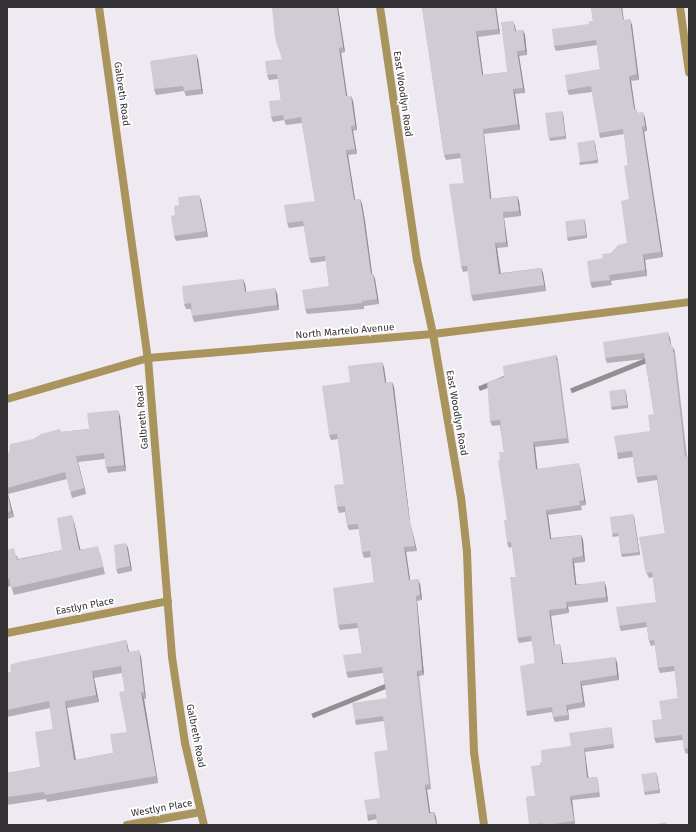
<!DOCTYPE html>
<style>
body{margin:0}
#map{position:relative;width:696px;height:832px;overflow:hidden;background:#efeaf2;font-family:"Fira Sans",sans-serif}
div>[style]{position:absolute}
.street>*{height:8px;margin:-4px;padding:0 4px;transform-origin:4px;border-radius:4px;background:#a9945d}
.wall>*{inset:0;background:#b3afb6}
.shaded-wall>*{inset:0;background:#928f94;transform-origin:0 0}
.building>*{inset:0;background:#d0ccd4;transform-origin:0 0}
span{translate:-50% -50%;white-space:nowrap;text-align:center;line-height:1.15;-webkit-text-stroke:3.5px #fff;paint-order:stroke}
.street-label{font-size:10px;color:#343235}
.frame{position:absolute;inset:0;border:8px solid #343235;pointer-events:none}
</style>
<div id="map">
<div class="street">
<i style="left:99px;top:7px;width:354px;rotate:82.1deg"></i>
<i style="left:148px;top:358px;width:300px;rotate:85.4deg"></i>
<i style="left:172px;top:657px;width:87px;rotate:81.4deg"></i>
<i style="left:185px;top:743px;width:84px;rotate:77deg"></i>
<i style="left:380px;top:7px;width:256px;rotate:81.7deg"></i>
<i style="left:417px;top:260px;width:76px;rotate:77.8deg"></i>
<i style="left:433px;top:334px;width:165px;rotate:80.3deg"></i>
<i style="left:461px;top:497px;width:55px;rotate:83.8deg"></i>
<i style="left:467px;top:552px;width:200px;rotate:88deg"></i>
<i style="left:474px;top:752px;width:74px;rotate:82.2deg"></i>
<i style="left:680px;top:7px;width:66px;rotate:82.1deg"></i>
<i style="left:7px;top:399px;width:147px;rotate:-16.2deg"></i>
<i style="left:148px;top:358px;width:286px;rotate:-4.8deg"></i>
<i style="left:433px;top:334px;width:258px;rotate:-7.1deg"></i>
<i style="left:7px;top:633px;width:164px;rotate:-11.2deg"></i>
<i style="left:127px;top:825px;width:75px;rotate:-10deg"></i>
</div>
<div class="wall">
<i style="clip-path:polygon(272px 7px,338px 7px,345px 52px,341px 53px,347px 96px,351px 96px,353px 101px,357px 130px,353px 131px,357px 154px,348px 155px,355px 200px,360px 199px,362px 204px,365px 221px,372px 274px,373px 274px,375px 279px,379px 304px,364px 306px,364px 309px,307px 314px,305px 309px,329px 286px,326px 261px,311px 263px,309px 258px,304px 226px,289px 228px,287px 223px,315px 201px,302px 123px,286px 125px,284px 120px,273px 122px,271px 117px,281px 100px,278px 79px,269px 80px,267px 75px,282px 59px)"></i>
<i style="clip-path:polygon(422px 7px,496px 7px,500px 34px,478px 37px,483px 75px,507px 72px,515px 26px,516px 31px,523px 30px,525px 35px,527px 55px,519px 56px,525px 93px,515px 94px,520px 130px,484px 134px,491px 199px,517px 196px,519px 201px,521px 216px,504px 218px,508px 247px,497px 248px,501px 273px,541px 268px,543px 273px,546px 291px,473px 301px,471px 295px,468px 271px,463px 272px,461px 266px,464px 183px,461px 158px,446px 160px,444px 155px)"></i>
<i style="clip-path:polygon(591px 7px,622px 7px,624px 20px,632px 25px,639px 80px,631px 81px,635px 109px,638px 113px,645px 118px,647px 131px,644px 132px,663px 257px,645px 260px,647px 276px,611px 281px,612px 285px,592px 288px,590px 282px,603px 258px,627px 243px,629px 199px,628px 165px,624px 134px,600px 138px,599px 133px,592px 92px,569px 95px,567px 90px,600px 69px,597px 45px,556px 51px,554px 46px,593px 21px)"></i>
<i style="clip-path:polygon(198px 59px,203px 94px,186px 96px,184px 91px,156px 95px,154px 89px)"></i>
<i style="clip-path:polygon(563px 114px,566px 139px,550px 141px,549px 138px)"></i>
<i style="clip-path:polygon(595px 143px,598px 163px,580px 165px,579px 163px)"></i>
<i style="clip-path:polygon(201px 200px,208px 237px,176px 241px,174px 236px,175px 215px,179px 205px)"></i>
<i style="clip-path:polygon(584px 219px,585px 222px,587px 238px,568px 241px,567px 238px)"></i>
<i style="clip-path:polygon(243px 279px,245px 284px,246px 292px,277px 293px,279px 310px,194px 322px,192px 316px,191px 309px,186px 309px,184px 304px)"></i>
<i style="clip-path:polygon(670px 338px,671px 345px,675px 352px,687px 457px,689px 457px,689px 753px,686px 754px,684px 749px,683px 740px,656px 743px,654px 738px,662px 719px,678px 698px,675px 671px,660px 673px,658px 668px,655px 645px,651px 646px,649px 641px,647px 627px,621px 631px,619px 626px,656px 602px,653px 577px,649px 578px,647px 574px,645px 569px,665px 533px,657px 480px,638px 483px,636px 477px,633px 457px,618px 459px,617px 453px,650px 431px,654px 414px,645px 359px,607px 363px,605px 358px)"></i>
<i style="clip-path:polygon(558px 360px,569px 443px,535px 447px,537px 469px,580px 468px,586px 505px,581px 506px,582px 510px,548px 515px,551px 538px,581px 535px,583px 540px,585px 562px,574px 563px,576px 584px,606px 586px,608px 602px,568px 607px,569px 613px,551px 616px,555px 645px,560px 644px,561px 649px,563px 663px,617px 662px,619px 680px,582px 686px,585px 707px,568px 710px,569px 720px,555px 722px,553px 717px,552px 712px,527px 716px,526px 711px,535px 663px,532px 641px,519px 643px,517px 638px,516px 577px,512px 547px,509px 548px,507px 543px,507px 520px,500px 460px,504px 452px,500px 425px,492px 426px,490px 421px,504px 377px)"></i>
<i style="clip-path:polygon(384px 367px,386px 383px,392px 382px,394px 387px,410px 522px,417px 551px,406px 552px,410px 580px,420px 584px,422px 600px,417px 601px,424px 675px,419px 676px,431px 789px,427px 790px,430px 812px,434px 812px,436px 817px,437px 825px,377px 825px,377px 819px,368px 821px,367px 815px,380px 798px,388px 750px,384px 721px,356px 725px,355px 720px,387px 698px,383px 673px,348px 678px,346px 672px,362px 653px,358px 628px,340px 630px,338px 625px,374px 582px,371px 557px,364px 558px,362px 552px,359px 529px,349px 530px,347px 525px,345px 512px,339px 513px,337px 507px,344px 484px,338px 439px,331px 440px,329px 435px,350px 382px)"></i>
<i style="clip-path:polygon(626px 392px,628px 408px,612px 410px,611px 407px)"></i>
<i style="clip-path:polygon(120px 416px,126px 471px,108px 473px,106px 467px,105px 459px,78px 462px,86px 494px,72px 498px,67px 479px,8px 494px,14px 517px,7px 519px,7px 454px,61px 432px,89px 429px)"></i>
<i style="clip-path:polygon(634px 517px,640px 555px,622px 557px,621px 554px,619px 536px,613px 537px,612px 534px)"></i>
<i style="clip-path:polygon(74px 522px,80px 549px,100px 553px,105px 574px,14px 595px,11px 586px,7px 587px,7px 550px,17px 556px,18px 559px,62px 550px)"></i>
<i style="clip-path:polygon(128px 548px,132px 571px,118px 574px,116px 569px)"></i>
<i style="clip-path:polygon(evenodd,126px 640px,129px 652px,141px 657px,146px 699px,144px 699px,158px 783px,47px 802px,46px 799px,7px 805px,7px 773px,40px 767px,53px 729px,50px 708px,7px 717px,7px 673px,11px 672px,126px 640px,122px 673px,125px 691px,127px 732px,113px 753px,76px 760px,67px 708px,99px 702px,94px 678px,122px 673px)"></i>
<i style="clip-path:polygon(611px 727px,612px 732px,614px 748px,585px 752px,588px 778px,597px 777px,598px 781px,600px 797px,572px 800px,575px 825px,530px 825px,526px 797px,535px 796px,540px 765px,542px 762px)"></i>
<i style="clip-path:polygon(657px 775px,660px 793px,645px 795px,644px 792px)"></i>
</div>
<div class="shaded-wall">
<i style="clip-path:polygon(337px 7px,338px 7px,345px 52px,343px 47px)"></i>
<i style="clip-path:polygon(495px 7px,496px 7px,500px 34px,498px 29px)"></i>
<i style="clip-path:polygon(621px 7px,622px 7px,624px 26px,623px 20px)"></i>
<i style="clip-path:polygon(630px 19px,632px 25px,639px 80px,637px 74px)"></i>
<i style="clip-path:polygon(513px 21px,515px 26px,517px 36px,515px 31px)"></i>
<i style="clip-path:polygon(523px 30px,525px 35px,527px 55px,525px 50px)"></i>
<i style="clip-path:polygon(476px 31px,478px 37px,484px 81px,482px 75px)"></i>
<i style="clip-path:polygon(339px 48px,341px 53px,348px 101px,346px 96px)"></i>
<i style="clip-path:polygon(517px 51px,519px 56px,525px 93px,523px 88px)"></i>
<i style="clip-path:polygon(196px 54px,198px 59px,203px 94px,201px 89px)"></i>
<i style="clip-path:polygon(629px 76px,631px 81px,636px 115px,634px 109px)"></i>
<i style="clip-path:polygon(513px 89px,515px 94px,520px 130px,518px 124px)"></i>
<i style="clip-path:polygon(351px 96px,353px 101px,357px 130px,355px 125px)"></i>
<i style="clip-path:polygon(562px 111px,563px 114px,566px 139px,565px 136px)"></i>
<i style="clip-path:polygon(643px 112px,645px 118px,647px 131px,645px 126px)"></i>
<i style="clip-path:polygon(351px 126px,353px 131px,357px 154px,355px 149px)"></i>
<i style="clip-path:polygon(642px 126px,644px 132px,663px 257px,661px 252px)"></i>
<i style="clip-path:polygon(483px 129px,484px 134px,492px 204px,490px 199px)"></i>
<i style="clip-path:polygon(594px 140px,595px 143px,598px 163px,597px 160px)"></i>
<i style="clip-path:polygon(346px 150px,348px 155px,356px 205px,354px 200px)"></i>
<i style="clip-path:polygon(199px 195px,201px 200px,208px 237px,206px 231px)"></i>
<i style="clip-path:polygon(517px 196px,519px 201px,521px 216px,519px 211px)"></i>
<i style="clip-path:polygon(360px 199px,362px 204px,365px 221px,373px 280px,371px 274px)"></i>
<i style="clip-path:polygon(503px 212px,504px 218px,508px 247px,506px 242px)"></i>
<i style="clip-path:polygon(584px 219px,585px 222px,587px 238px,586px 235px)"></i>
<i style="clip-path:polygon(495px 243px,497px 248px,501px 279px,499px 274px)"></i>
<i style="clip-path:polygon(643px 254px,645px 260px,647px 276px,645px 270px)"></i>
<i style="clip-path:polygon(541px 268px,543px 273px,546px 291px,544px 285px)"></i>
<i style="clip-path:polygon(373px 274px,375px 279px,379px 304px,377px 299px)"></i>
<i style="clip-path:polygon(243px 279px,245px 284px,247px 297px,245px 292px)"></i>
<i style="clip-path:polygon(275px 288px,277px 293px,279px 310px,277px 305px)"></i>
<i style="clip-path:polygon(668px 332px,670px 338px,671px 350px)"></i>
<i style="left:673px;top:347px;width:5px;height:111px;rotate:68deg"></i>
<i style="left:556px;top:355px;width:5px;height:84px;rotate:68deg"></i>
<i style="clip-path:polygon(382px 362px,384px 367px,387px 388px,385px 383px)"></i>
<i style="clip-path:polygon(392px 382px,394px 387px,410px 522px,417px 551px,415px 546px,409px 517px)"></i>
<i style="clip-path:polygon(625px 389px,626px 392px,628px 408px,627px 405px)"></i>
<i style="clip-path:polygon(118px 410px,120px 416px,126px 471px,124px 465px)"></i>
<i style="clip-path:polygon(533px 442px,535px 447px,538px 474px,536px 469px)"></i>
<i style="clip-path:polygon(76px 456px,78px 462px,86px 494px,84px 488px)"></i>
<i style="clip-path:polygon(579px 463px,580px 468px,586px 505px,584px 500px)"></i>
<i style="clip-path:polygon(7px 490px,8px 494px,14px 517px,11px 511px)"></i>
<i style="clip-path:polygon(546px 510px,548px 515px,552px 544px,550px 539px)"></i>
<i style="clip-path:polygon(633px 514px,634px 517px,640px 555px,639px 552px)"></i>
<i style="clip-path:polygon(72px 515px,74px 522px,82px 557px,79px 550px)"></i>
<i style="clip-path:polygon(581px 535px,583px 540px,585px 562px,583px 556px)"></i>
<i style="clip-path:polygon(126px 543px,128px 548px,132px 571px,130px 566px)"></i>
<i style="clip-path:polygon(404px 547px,406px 552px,411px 586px,409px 580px)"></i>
<i style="clip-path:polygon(572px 558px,574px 563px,577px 590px,575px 585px)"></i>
<i style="clip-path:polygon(418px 579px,420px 584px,422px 600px,420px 595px)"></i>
<i style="clip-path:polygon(604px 581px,606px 586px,608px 602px,606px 597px)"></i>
<i style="clip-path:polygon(416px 596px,417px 601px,424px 675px,422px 670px)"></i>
<i style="clip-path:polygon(566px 602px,568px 607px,569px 613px,567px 608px)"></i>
<i style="clip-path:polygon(549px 610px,551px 616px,555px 650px,554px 645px)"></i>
<i style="clip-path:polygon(126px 640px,128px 647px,130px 659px,128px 652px)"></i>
<i style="clip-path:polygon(560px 644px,561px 649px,564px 669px,562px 664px)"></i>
<i style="clip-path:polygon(139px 650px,141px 657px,146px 699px,144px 692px)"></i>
<i style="clip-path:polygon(615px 657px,617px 662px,619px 680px,617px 675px)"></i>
<i style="clip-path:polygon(92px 671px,94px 678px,99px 702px,96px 695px)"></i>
<i style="left:417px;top:671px;width:5px;height:114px;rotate:68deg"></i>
<i style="clip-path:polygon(580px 681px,582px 686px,585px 707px,583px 702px)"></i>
<i style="clip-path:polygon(141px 692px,144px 699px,158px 783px,156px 776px)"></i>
<i style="clip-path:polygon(65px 701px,67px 708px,77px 767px,74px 760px)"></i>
<i style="clip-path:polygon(566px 705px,568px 710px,569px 720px)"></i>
<i style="clip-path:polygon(584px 748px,585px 752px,589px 782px,587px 778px)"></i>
<i style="clip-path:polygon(656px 772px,657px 775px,660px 793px,659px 790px)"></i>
<i style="clip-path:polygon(425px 785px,427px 790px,431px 818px,429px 813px)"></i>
<i style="clip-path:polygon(570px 796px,572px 800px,575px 825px,574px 821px)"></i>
<i style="clip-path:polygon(434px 812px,436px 817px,437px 825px,436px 825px)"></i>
</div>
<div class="building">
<i style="clip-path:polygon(272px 7px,337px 7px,343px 47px,339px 48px,346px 96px,351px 96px,355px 125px,351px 126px,355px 149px,346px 150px,354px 200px,360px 199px,363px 216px,371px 274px,373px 274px,377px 299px,362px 301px,362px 303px,305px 309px,302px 290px,329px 286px,325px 256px,309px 258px,303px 221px,287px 223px,284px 205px,315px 201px,301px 117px,284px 120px,283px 115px,271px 117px,269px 101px,281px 100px,277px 74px,267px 75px,265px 61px,282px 59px,275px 38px)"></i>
<i style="clip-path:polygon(422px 7px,495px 7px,498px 29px,476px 31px,482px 75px,507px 72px,501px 22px,513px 21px,515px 31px,523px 30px,525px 50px,517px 51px,523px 88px,513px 89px,518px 124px,483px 129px,490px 199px,517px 196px,519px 211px,503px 212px,506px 242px,495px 243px,499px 274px,541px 268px,544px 285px,471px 295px,467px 266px,461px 266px,449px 184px,464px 183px,460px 153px,444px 155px)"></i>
<i style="clip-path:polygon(591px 7px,621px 7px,623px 20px,630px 19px,637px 74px,629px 76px,634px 109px,637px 109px,637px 113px,643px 112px,645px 126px,642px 126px,661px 252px,643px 254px,645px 270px,609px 275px,610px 280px,590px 282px,587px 261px,603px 258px,602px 254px,611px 253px,618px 245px,627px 243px,621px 201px,629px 199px,624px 166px,628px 165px,623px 129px,599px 133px,591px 86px,567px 90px,565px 75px,600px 69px,596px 40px,554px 46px,552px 29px,589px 24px,589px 21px,593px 21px)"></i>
<i style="clip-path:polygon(196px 54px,201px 89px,184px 91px,183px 86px,154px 89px,150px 61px)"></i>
<i style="left:562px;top:111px;width:25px;height:17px;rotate:83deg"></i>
<i style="left:594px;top:140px;width:20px;height:17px;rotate:81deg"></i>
<i style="clip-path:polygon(199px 195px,206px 231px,174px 236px,171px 216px,175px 215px,174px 206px,179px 205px,178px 197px)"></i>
<i style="left:584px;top:219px;width:16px;height:19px;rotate:83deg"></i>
<i style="clip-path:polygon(243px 279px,245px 292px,275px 288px,277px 305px,192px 316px,191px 303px,184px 304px,182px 286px)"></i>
<i style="clip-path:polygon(668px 332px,670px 344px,673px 347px,685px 457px,689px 456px,689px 748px,684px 749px,682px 735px,654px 738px,652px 720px,662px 719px,659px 701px,678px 698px,674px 666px,658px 668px,654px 640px,649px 641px,646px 622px,619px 626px,616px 607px,656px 602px,652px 572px,647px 573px,645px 569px,639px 537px,665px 533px,657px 475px,636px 477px,632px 451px,617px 453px,614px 436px,650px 431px,648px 415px,654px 414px,644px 353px,605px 358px,603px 342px)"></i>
<i style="clip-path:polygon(556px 355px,567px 438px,533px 442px,536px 469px,579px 463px,584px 500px,579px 501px,580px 505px,546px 510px,550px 539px,581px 535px,583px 556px,572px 558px,575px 585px,604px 581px,606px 597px,566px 602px,567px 608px,549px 610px,554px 645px,560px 644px,562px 664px,615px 657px,617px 675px,580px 681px,583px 702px,566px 705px,568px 715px,553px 717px,552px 707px,526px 711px,520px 666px,535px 663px,531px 636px,517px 638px,510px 577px,516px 577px,511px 542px,507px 543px,504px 520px,507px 520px,498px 461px,500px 460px,499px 452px,504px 452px,500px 420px,490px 421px,487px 382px,504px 377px,503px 366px)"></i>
<i style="clip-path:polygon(382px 362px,385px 383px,392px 382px,409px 517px,415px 546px,404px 547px,409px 580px,418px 579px,420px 595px,416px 596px,422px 670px,417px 671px,429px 784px,425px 785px,429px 813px,434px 812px,436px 825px,377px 825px,376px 814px,367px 815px,364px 800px,380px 798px,374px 752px,388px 750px,383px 716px,355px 720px,352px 703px,387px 698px,382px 667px,346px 672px,343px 655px,362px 653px,357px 623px,338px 625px,333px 588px,374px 582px,370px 551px,362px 552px,358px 524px,347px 525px,345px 506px,337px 507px,334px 485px,344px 484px,337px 434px,329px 435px,322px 386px,350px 382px,348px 366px)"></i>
<i style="left:625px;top:389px;width:16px;height:16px;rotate:83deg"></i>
<i style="clip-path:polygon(118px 410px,124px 465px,106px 467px,104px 453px,76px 456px,84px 488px,70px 492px,65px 472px,7px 488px,7px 454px,9px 454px,10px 444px,33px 439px,41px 434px,60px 429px,61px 432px,89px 429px,87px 413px)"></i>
<i style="clip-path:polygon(7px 491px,11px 511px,7px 512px)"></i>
<i style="clip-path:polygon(633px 514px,639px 552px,621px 554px,618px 533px,612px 534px,610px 517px)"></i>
<i style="clip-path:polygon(72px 515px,79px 550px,98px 546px,103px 567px,11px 588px,9px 578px,7px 579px,7px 550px,14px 548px,17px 560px,62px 550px,57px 518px)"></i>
<i style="clip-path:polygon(126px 543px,130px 566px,116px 569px,114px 545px)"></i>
<i style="clip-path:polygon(evenodd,126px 640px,128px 652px,139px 650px,144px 692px,141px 692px,156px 776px,45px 795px,44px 792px,7px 797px,7px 773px,40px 767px,35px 732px,53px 729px,49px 701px,7px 710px,7px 673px,11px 672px,10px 665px,19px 662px,126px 640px,121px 666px,125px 691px,119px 692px,127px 732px,110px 734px,113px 753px,74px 760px,65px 701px,96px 695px,92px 671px,121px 666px)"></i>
<i style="clip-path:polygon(611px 727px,613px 744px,584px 748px,587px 778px,597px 777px,599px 792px,570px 796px,574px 821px,547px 825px,543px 825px,543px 823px,529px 825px,526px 797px,535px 796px,531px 766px,540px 765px,540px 762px,542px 762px,541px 750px,571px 746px,569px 733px)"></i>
<i style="left:656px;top:772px;width:18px;height:15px;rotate:81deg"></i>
<i style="clip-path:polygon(666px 822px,666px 825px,651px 825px)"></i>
<i style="clip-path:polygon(619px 824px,619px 825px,611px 825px)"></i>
</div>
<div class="street-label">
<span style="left:121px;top:94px;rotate:82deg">Galbreth Road</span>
<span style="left:402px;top:94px;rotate:82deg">East Woodlyn Road</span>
<span style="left:345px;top:332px;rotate:-5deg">North Martelo Avenue</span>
<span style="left:456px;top:413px;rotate:80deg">East Woodlyn Road</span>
<span style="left:143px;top:417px;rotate:-95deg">Galbreth Road</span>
<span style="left:85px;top:607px;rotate:-11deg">Eastlyn Place</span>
<span style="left:195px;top:736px;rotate:79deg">Galbreth Road</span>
<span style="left:162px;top:809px;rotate:-10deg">Westlyn Place</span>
</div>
<div class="frame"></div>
</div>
